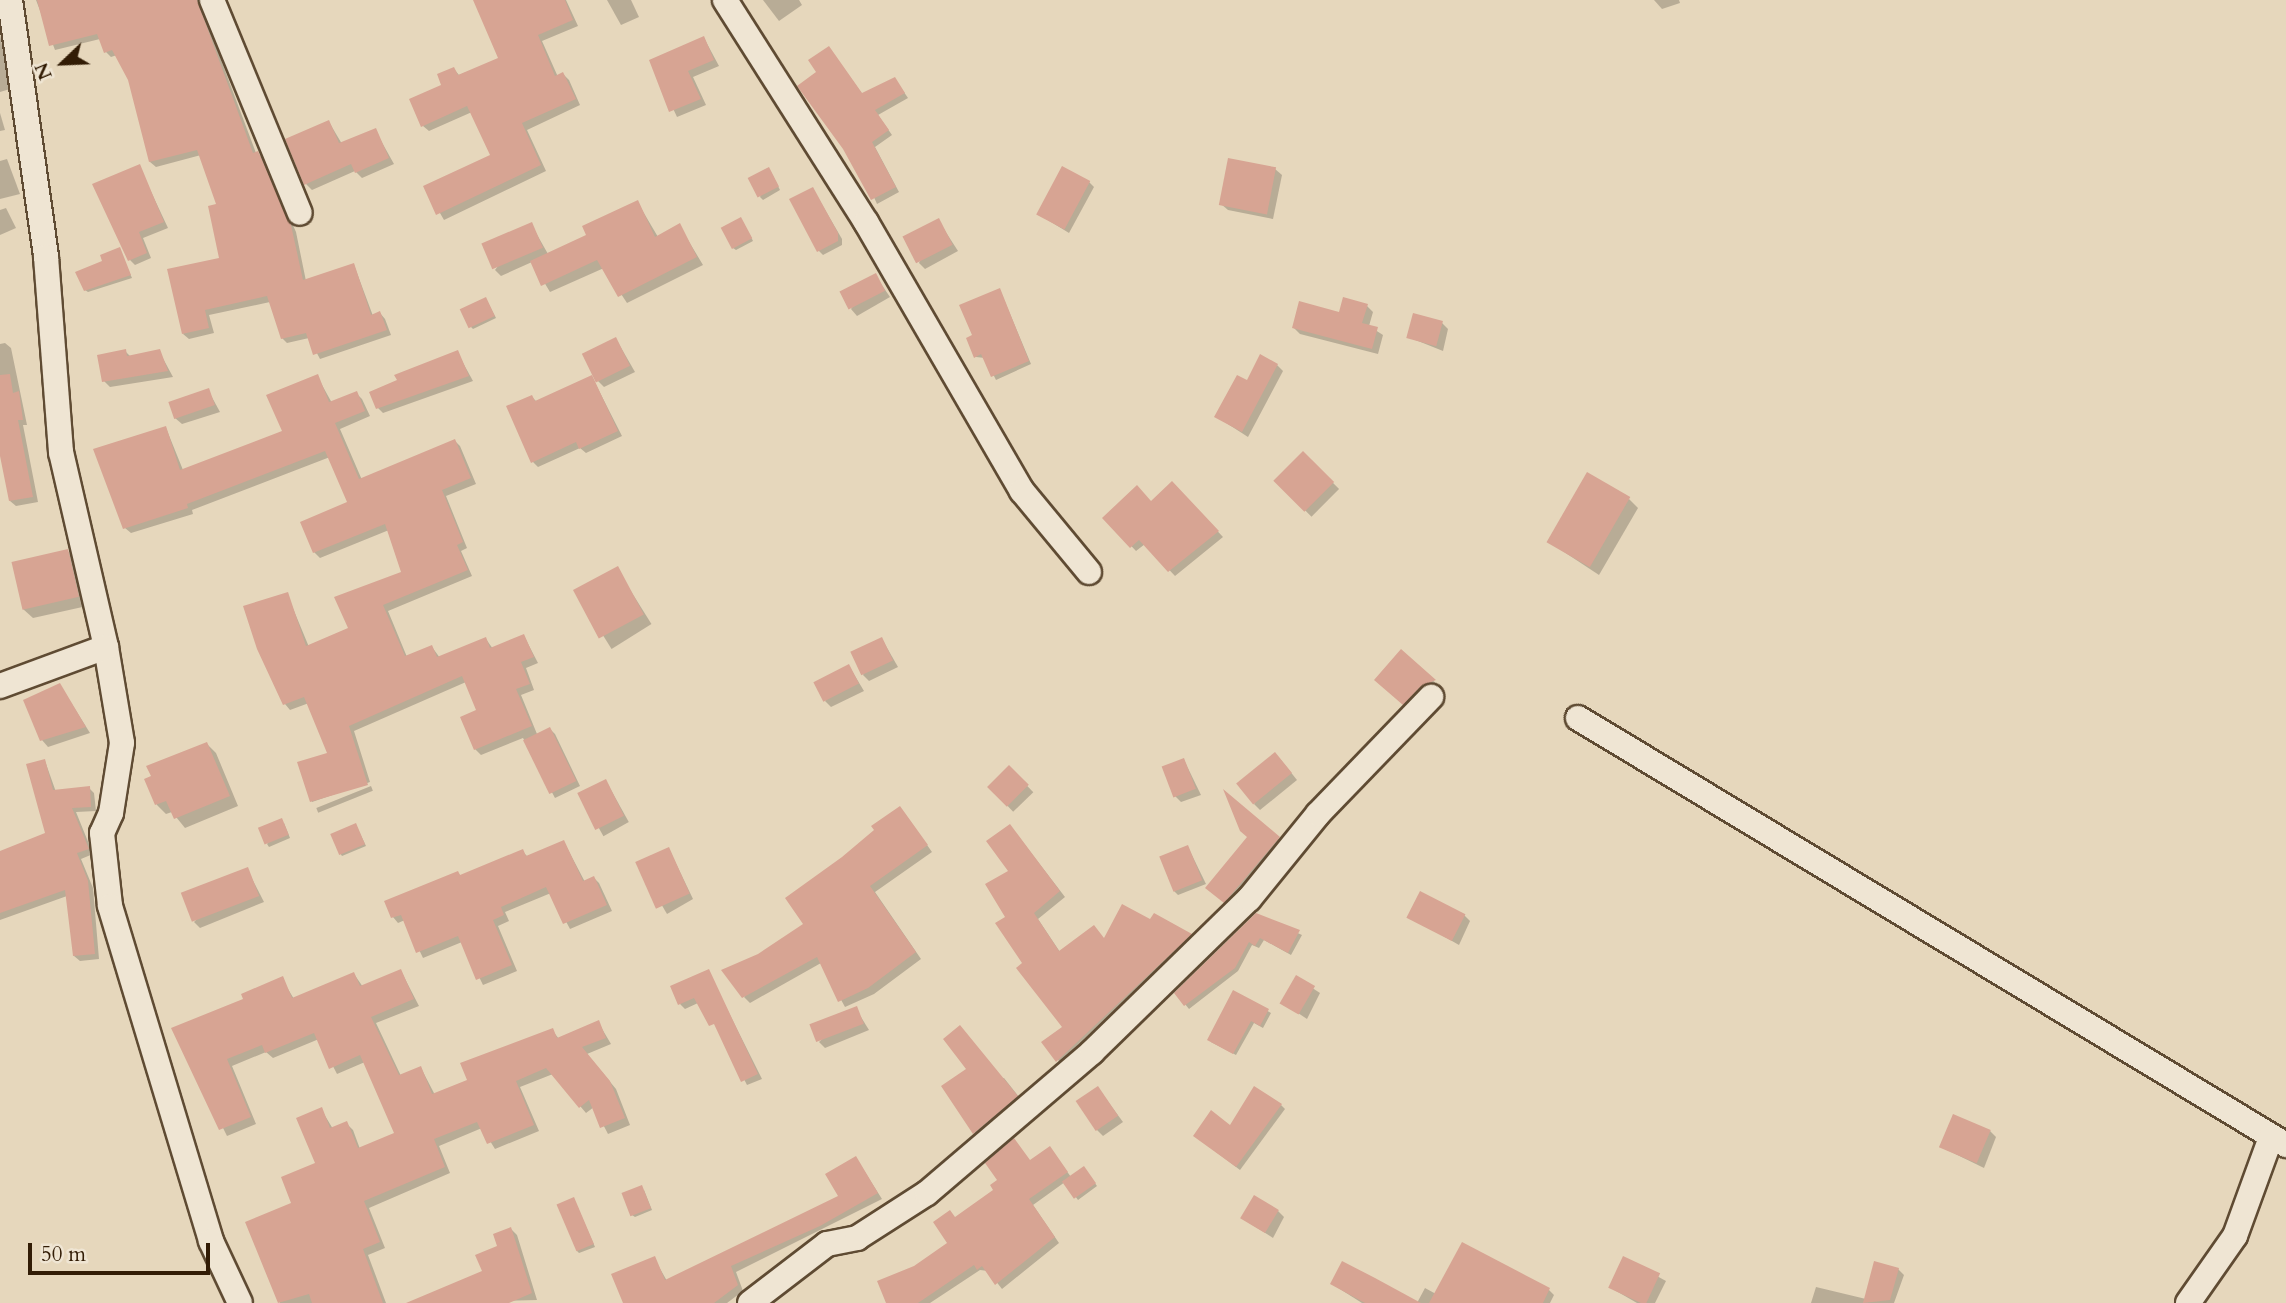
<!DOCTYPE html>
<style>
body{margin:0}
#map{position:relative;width:2286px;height:1303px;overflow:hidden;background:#e6d7bc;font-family:Cardo,serif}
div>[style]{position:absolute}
.shadow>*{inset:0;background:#0003;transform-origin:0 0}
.building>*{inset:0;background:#d7a493;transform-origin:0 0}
.roads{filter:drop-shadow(2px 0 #5f4b33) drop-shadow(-2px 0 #5f4b33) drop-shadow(0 2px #5f4b33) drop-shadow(0 -2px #5f4b33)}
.minor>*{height:24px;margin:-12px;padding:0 12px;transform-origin:12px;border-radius:12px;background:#efe5d3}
span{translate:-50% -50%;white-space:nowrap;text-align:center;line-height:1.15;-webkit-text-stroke:5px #efe5d3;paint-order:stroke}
.north{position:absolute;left:28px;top:28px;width:70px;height:70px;-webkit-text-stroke:5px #efe5d3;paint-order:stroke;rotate:247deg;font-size:19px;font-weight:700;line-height:28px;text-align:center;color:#321c05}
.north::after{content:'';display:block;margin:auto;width:24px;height:32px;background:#321c05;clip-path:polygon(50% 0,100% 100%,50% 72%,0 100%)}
.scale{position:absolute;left:28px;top:1243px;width:182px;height:32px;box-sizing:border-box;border:4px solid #321c05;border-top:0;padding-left:9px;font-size:21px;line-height:24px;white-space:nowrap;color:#321c05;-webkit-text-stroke:5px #efe5d3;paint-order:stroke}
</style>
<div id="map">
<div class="shadow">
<i style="clip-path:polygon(36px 0,204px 0,203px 12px,256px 153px,263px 158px,296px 232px,306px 281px,354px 265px,373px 316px,380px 313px,385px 319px,391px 335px,320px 359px,309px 338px,287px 343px,282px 338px,270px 302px,209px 315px,214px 333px,189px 339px,183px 334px,222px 259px,219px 206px,201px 155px,156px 167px,150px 162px,130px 80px,117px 55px,111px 57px,106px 52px,100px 39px,55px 50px)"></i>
<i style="clip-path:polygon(475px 0,566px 0,578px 26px,542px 41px,558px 77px,563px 74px,569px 80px,580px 105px,527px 130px,546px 171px,444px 220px,425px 187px,492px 156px,472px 112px,429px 131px,423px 126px,454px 69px,459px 75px,500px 59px)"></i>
<i style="clip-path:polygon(607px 0,631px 0,639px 17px,621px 25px)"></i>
<i style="clip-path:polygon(763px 0,799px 0,802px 5px,779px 21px)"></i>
<i style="clip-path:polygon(1654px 0,1679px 0,1680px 3px,1662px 9px)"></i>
<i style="clip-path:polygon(0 34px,10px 89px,0 92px)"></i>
<i style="clip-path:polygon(704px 38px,719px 66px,693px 77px,706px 105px,677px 117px,651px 61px)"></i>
<i style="clip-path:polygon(829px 48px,863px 95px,895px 79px,908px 98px,878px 115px,892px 135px,875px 147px,899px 192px,877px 204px,819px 73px)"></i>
<i style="clip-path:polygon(0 113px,5px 130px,0 131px)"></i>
<i style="clip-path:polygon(329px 122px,342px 144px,375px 130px,394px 164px,362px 178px,355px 171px,312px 190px,306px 184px)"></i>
<i style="clip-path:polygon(7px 159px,20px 194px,0 199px,0 161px)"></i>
<i style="clip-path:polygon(139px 166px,168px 228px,143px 238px,151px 258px,135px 265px,130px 260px)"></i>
<i style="clip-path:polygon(1275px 169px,1282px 175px,1273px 219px,1228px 210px,1221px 204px)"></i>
<i style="clip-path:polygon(771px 172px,780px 190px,763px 200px,760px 197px)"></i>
<i style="clip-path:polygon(1089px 182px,1094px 187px,1069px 233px,1038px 214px)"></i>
<i style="clip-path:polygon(813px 189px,842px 239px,842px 245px,823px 255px,819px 251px)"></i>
<i style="clip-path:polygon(638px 203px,658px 237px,679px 225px,703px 265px,627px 303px,604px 268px,550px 292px,532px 262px,501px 276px,495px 270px,531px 224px,548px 254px,588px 236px)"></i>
<i style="clip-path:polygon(6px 208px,16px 228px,0 235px,0 210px)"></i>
<i style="clip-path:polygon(938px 220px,958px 251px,925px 269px,919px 263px)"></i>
<i style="clip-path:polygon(743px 222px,753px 241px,736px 250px,733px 248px)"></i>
<i style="clip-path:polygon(119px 249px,132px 278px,88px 292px,85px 290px,104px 262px)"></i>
<i style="clip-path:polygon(875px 275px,890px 297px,857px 316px,851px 309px)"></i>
<i style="clip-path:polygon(1000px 290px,1031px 364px,996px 380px,985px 358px,976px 357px,974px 336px)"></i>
<i style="clip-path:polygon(486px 299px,496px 318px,473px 329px,471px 327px)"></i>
<i style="clip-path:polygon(1367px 306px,1373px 312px,1369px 326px,1383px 335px,1378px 354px,1300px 334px,1294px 328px)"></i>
<i style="clip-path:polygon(1442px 323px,1448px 329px,1443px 351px,1408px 337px)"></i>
<i style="clip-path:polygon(616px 339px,635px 372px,604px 387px,597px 380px)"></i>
<i style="clip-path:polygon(5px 343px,11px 348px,27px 425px,23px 425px,38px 502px,16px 506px,10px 501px,0 451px,0 344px)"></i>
<i style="clip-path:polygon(125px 351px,131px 357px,159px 351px,173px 377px,110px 387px,104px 381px)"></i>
<i style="clip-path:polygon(457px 352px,473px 381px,383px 413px,378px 408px)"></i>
<i style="clip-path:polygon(1277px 365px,1283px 371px,1248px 437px,1217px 417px)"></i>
<i style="clip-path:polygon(317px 376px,332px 403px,356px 393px,362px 399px,370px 416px,340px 429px,362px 480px,455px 441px,460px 446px,476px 484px,446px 496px,467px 548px,461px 551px,472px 576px,388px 611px,407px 657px,432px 647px,440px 658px,486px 639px,493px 649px,524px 636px,538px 663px,526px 668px,534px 690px,521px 695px,537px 734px,550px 729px,555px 734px,580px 786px,555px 798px,523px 738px,481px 755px,475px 749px,478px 711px,466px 682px,354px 731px,370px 782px,312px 802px,300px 763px,329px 754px,309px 703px,290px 710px,285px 704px,287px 594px,309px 647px,350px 629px,403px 573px,389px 530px,320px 558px,314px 552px,349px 503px,330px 457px,192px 510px,193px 514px,131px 533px,125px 528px,166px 428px,183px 470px,284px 432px)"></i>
<i style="clip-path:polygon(592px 377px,622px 436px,586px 453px,580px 448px,538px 467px,533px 462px,532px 397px,537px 402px)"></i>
<i style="clip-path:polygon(208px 390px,220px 412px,182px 424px,175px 418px)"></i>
<i style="left:1303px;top:453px;width:51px;height:39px;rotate:45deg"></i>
<i style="clip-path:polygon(1172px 483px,1223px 537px,1175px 576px,1145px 544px,1136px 551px,1105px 518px,1151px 503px)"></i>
<i style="clip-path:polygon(1629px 499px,1638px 508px,1599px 575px,1549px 542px)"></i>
<i style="clip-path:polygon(67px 551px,77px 560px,87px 606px,33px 618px,23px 609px)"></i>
<i style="left:617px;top:569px;width:65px;height:47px;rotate:58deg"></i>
<i style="clip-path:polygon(882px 639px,898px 667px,869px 681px,863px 675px)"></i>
<i style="clip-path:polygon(1401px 651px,1440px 687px,1427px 692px,1410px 709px,1383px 685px)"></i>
<i style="clip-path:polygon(849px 666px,864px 691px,831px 707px,825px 701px)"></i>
<i style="clip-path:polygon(60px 685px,90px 733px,48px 747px,42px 740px)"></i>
<i style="clip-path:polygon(207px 744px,216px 753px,238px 806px,185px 828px,172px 812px,166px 814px,157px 805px,147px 780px)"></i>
<i style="clip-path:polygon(1184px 760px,1201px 795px,1181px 802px,1175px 796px)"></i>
<i style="clip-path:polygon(1281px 760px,1297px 780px,1260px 810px,1254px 804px)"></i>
<i style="clip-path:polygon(45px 761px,56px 792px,89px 788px,94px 793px,96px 811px,76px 812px,93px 854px,81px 859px,93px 888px,99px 959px,80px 961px,74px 956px,67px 896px,0 920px,0 853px,47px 834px)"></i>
<i style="left:1009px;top:767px;width:35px;height:28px;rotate:46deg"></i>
<i style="left:606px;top:781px;width:47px;height:29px;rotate:61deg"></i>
<i style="left:371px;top:786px;width:5px;height:59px;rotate:68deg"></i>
<i style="clip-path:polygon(1227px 795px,1281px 841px,1227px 904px,1208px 888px,1249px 837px)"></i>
<i style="clip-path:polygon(905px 814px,932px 852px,875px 892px,921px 959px,874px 994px,845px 1007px,821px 963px,750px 1003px,744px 997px)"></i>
<i style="clip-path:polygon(284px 823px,290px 838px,269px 847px,267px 844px)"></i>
<i style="clip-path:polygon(356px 825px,366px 846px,342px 856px,340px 853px)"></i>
<i style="clip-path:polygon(1015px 832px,1065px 897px,1038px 919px,1060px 952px,1105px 940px,1151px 922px,1155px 915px,1196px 941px,1063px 1066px,1044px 1043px,1064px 1028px,1025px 963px,1007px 917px)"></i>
<i style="clip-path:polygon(564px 842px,585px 882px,594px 878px,599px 883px,612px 911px,570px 929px,551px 893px,505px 912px,509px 921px,498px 926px,517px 971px,483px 985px,462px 942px,423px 958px,405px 920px,398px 923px,393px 917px,458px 873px,461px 876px,523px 852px,528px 857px)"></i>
<i style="clip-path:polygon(1188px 847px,1206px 884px,1178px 895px,1174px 891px)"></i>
<i style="clip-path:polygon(669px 849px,693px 899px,667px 914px,637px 863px)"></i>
<i style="clip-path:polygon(247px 869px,264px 902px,200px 928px,194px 922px)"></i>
<i style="clip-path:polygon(1257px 915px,1302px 935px,1291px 955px,1264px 940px,1259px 948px,1252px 945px,1238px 971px,1189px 1009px,1176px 993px)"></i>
<i style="clip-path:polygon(1464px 915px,1470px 921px,1459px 945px,1410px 917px)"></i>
<i style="clip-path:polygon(401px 971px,419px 1006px,376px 1023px,401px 1076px,421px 1068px,435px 1095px,469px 1081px,552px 1030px,559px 1039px,598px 1022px,611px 1044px,587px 1054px,616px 1089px,630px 1125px,608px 1134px,594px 1107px,586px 1113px,553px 1074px,520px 1087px,539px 1131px,495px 1149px,482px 1128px,439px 1146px,450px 1173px,369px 1208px,385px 1248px,368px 1255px,386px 1303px,280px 1303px,247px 1223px,293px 1204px,317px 1164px,321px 1109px,333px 1129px,346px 1123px,353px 1130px,360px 1149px,397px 1134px,365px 1062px,337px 1074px,319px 1039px,273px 1058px,266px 1052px,232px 1066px,256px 1124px,227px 1136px,174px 1029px,245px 1000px,282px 979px,294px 999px,354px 974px,363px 987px)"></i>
<i style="clip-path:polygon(708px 971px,762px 1079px,747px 1085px,718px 1028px,698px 1003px,685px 1009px,680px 1004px)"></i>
<i style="clip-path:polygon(1297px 978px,1320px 993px,1307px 1019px,1283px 1003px)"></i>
<i style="clip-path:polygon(1234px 992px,1271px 1013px,1263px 1028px,1254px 1023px,1236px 1055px,1211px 1042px)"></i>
<i style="clip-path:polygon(856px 1009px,869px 1030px,825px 1048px,819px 1042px)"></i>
<i style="clip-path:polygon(1004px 1078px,1023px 1102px,980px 1139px,943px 1087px)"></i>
<i style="clip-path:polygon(1098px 1088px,1123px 1122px,1103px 1136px,1097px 1130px)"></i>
<i style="clip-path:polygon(1281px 1105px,1285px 1109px,1240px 1170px,1199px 1139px)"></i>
<i style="clip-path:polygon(1990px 1131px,1996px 1137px,1984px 1168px,1941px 1147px)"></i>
<i style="clip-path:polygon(1050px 1148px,1071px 1177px,1086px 1171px,1097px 1186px,1078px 1200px,1065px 1182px,1033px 1205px,1059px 1243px,1002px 1289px,988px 1271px,980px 1270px,930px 1303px,888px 1303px,915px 1267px,950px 1244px,956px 1219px)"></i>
<i style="clip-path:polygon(856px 1158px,882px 1199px,736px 1272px,743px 1291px,727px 1303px,625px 1303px,654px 1258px,667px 1281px,840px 1197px)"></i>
<i style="clip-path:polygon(644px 1190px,652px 1210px,635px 1217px,632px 1215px)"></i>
<i style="clip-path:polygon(574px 1199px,595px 1247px,579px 1253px,577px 1251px)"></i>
<i style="clip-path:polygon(1278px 1211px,1284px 1217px,1273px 1238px,1243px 1219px)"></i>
<i style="clip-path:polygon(511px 1229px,517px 1235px,537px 1300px,409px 1303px,484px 1272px)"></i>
<i style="clip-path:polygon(1463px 1244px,1549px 1290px,1554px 1295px,1550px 1303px,1417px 1303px,1425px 1288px,1436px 1294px)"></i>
<i style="clip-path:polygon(1624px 1258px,1666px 1281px,1655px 1303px,1637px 1303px,1611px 1288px)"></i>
<i style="clip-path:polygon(1898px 1269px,1904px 1275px,1894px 1303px,1811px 1303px,1816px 1287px,1866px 1299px)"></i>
<i style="clip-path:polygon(1332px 1284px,1407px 1303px,1362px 1303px)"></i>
</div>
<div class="building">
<i style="clip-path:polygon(37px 0,197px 0,253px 153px,258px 151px,291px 225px,303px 280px,354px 263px,371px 315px,380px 311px,387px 330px,313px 355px,306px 333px,281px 339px,267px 296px,205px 310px,209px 328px,182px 334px,167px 269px,219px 258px,208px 206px,216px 204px,197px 150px,149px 162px,128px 80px,112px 50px,104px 53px,97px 34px,49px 46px)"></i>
<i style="clip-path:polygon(473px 0,565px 0,573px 20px,538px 35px,555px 76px,563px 72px,576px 99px,522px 123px,541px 165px,436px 215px,423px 186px,490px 155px,467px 106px,421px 127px,409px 99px,441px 85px,437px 74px,454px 67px,458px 75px,498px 58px)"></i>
<i style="clip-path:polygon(704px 36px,714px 60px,688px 71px,701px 99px,669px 112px,649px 60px)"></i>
<i style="clip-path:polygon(829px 46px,862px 93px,895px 77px,905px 93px,875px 110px,889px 130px,872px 142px,896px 187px,871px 200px,843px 149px,797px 86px,816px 72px,808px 60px)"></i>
<i style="clip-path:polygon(329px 120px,339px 143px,376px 128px,389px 158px,355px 173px,351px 164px,304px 185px,285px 139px)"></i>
<i style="left:1228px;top:158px;width:49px;height:48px;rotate:11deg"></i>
<i style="clip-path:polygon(140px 164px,164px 222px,139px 232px,147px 253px,128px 261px,92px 184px)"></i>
<i style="left:1062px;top:166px;width:32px;height:55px;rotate:28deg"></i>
<i style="left:769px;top:167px;width:22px;height:24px;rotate:63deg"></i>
<i style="clip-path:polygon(813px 187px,838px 233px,838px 241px,817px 252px,789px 199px)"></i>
<i style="clip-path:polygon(638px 200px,655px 237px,680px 223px,697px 257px,618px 297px,597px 260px,541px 286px,530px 261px,586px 235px,582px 226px)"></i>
<i style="left:741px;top:217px;width:24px;height:23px;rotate:62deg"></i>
<i style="left:939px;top:218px;width:30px;height:41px;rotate:63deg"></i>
<i style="left:532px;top:222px;width:28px;height:55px;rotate:67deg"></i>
<i style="clip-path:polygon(120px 247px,131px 275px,84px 291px,75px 272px,102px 261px,100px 255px)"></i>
<i style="left:876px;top:273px;width:20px;height:41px;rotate:63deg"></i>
<i style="clip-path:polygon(1000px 288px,1029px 361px,991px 377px,981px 354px,974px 358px,966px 338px,972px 335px,959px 305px)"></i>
<i style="left:486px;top:297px;width:21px;height:29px;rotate:65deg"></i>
<i style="clip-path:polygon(1343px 297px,1368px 304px,1362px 323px,1378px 327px,1372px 349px,1292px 328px,1299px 301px,1339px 312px)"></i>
<i style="left:1413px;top:313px;width:31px;height:26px;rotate:15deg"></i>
<i style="left:616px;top:337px;width:32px;height:38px;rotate:64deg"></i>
<i style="clip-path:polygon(126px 349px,127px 356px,160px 349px,168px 371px,102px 382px,97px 355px)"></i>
<i style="clip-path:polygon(458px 350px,469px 376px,376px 409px,369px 392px,397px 380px,394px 375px)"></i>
<i style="clip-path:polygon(1260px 354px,1278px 364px,1242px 432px,1214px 417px,1237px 375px,1247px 380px)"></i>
<i style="clip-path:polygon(10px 374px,13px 393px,19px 391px,23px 420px,18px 420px,33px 497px,9px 501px,0 456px,0 375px)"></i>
<i style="clip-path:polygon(318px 374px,329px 402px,357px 391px,365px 411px,335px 423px,359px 479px,455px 439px,471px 478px,442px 490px,463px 542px,457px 545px,468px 570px,383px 605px,405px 656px,432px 645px,437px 657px,486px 637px,490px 648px,524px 634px,534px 657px,521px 662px,530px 684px,516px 689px,532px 726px,474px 750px,460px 717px,476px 710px,462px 676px,349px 726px,368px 785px,310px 802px,297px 762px,327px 753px,304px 697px,283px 705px,257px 649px,243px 606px,288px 592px,306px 646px,348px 628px,334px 597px,401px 572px,385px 524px,313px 553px,300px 522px,347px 502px,325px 451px,187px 504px,188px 508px,123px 529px,93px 449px,166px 426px,180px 470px,282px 431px,266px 395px)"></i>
<i style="clip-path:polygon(592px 375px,618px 431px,579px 449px,576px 442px,531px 463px,506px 406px,532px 395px,535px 401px)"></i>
<i style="left:209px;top:388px;width:18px;height:43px;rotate:71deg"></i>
<i style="left:1303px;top:451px;width:44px;height:42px;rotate:45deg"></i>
<i style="left:1587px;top:472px;width:50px;height:81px;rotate:30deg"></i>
<i style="clip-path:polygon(1172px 481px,1219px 531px,1168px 572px,1139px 540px,1130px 548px,1102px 518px,1137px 485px,1151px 501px)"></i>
<i style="left:68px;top:549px;width:49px;height:58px;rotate:77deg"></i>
<i style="left:618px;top:566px;width:55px;height:51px;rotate:62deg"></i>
<i style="left:882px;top:637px;width:26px;height:35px;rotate:65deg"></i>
<i style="clip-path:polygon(1401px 649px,1436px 680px,1421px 686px,1403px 705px,1374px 680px)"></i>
<i style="left:849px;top:664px;width:22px;height:40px;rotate:63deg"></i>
<i style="clip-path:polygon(60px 683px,86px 727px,40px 741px,23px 700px)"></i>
<i style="left:550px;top:727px;width:60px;height:30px;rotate:64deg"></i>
<i style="clip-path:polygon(207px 742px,230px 796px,174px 819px,166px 801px,155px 805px,144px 779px,151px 776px,146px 766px)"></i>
<i style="left:1275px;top:752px;width:27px;height:50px;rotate:51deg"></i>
<i style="left:1184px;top:758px;width:33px;height:24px;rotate:69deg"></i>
<i style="clip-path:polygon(45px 759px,53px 790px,90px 786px,91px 807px,72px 808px,89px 849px,77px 853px,88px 881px,95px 954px,73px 956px,65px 890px,0 913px,0 851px,45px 833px,26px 764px)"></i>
<i style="left:1009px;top:765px;width:28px;height:31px;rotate:45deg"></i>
<i style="left:606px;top:779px;width:41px;height:32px;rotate:64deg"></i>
<i style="clip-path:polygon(1223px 789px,1280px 837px,1224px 903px,1205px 888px,1247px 837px,1240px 831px)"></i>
<i style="clip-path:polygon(900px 806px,928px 845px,870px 886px,916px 952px,868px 988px,838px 1002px,817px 957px,742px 998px,721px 970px,758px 954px,803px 924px,785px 898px,842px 857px,874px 830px,871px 826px)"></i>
<i style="left:282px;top:818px;width:18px;height:26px;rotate:68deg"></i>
<i style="left:356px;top:823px;width:23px;height:28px;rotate:67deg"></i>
<i style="clip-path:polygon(1010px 824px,1060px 891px,1034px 913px,1059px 951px,1094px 925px,1104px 938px,1122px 904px,1150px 919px,1154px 913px,1192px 934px,1056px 1062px,1041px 1042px,1062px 1027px,1016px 968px,1022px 963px,995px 923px,1005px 917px,985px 884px,1008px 871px,986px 841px)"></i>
<i style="clip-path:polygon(564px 840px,583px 881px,594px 876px,607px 905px,563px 924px,546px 887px,501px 907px,504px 915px,493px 920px,512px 965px,476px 980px,458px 936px,416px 953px,401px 915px,391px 918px,384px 901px,458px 871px,460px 875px,523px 849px,526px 856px)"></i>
<i style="left:1188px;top:845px;width:38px;height:31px;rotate:68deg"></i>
<i style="left:669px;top:847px;width:51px;height:37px;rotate:66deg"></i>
<i style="left:248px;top:867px;width:31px;height:72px;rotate:69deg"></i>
<i style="left:1420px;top:891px;width:51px;height:30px;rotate:27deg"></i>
<i style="clip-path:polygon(1256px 913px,1300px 930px,1288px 953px,1260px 938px,1255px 946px,1249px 942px,1235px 968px,1184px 1006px,1174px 993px)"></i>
<i style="clip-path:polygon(401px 969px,414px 999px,371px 1017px,399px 1075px,421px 1066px,432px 1094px,467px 1080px,460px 1063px,553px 1028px,557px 1038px,599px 1020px,606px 1038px,582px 1047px,610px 1081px,625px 1118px,600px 1128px,589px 1100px,579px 1108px,546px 1068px,516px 1081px,534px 1125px,487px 1144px,477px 1122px,434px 1139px,445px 1167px,364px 1201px,380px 1242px,363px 1249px,383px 1303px,312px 1303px,309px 1294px,278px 1303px,245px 1222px,291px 1203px,281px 1177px,315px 1163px,296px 1118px,322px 1107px,330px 1128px,347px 1121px,358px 1148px,394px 1133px,360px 1055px,329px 1069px,314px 1033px,265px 1053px,262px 1045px,227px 1059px,251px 1117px,219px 1130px,171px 1028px,243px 999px,241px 994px,283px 976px,292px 998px,354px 972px,360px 986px)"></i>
<i style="clip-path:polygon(709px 969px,758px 1074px,741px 1082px,714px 1024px,709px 1026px,694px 998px,678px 1005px,670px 986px)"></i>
<i style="left:1296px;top:975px;width:22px;height:33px;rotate:30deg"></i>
<i style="clip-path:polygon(1233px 990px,1269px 1009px,1260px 1026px,1251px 1021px,1233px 1054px,1207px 1040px)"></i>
<i style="left:857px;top:1006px;width:19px;height:51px;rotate:69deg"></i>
<i style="clip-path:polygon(960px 1025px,1018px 1096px,973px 1134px,941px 1086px,966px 1069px,943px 1039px)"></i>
<i style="left:1098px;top:1086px;width:36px;height:27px;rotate:56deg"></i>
<i style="clip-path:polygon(1254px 1086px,1282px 1104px,1236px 1167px,1193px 1136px,1211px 1110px,1230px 1125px)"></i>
<i style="left:1953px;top:1114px;width:41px;height:36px;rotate:23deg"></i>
<i style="clip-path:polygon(1014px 1138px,1030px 1160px,1050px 1146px,1068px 1172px,1029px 1199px,1055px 1237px,995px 1285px,982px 1266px,977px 1270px,974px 1265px,918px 1303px,886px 1303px,877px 1281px,914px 1266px,947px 1243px,933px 1222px,950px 1210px,955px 1217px,993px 1190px,990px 1185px,997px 1180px,985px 1163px)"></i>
<i style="clip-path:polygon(856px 1156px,878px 1193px,820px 1226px,731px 1266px,738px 1285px,714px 1303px,623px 1303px,611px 1274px,655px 1256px,665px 1280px,838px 1196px,825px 1174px)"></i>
<i style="left:1084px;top:1166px;width:21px;height:27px;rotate:55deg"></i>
<i style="left:642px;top:1185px;width:25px;height:22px;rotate:69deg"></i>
<i style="left:1254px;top:1195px;width:29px;height:27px;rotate:31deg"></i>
<i style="left:574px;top:1197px;width:51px;height:19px;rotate:67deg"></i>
<i style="clip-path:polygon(511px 1227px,532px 1293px,509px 1303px,406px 1303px,482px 1271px,475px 1255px,497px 1246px,493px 1234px)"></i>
<i style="clip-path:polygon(1462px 1242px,1550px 1288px,1543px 1303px,1429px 1303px)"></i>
<i style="left:1623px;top:1256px;width:41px;height:35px;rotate:25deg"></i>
<i style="clip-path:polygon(1342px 1261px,1375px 1278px,1421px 1303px,1365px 1303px,1330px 1284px)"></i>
<i style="clip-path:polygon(1874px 1261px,1899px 1268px,1890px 1300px,1863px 1303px)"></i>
</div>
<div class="roads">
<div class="minor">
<i style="left:10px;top:0;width:260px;rotate:82deg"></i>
<i style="left:46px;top:257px;width:196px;rotate:85.6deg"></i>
<i style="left:61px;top:452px;width:200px;rotate:77deg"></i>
<i style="left:106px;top:647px;width:97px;rotate:80.5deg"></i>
<i style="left:122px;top:743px;width:71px;rotate:98.9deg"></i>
<i style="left:111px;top:813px;width:22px;rotate:114deg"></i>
<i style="left:102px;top:833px;width:73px;rotate:83.7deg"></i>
<i style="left:110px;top:906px;width:350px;rotate:73.2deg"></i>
<i style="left:211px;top:1241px;width:68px;rotate:64.9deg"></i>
<i style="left:212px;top:0;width:230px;rotate:67.6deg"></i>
<i style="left:725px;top:0;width:263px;rotate:57.6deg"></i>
<i style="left:866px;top:222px;width:311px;rotate:59.9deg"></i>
<i style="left:1022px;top:491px;width:105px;rotate:50.4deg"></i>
<i style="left:0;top:686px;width:113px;rotate:-20.2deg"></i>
<i style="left:1578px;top:718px;width:827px;rotate:31.09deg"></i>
<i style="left:750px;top:1303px;width:97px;rotate:-37.5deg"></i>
<i style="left:827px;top:1244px;width:31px;rotate:-11deg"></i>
<i style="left:857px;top:1238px;width:83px;rotate:-32.7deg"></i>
<i style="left:927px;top:1193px;width:217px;rotate:-40.5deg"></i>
<i style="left:1092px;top:1052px;width:219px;rotate:-44.3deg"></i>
<i style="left:1249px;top:899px;width:109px;rotate:-50.9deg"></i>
<i style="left:1318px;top:814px;width:163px;rotate:-46deg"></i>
<i style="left:2188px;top:1303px;width:82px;rotate:-55deg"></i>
<i style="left:2235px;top:1236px;width:105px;rotate:-70deg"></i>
</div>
</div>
<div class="north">N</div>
<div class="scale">50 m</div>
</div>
